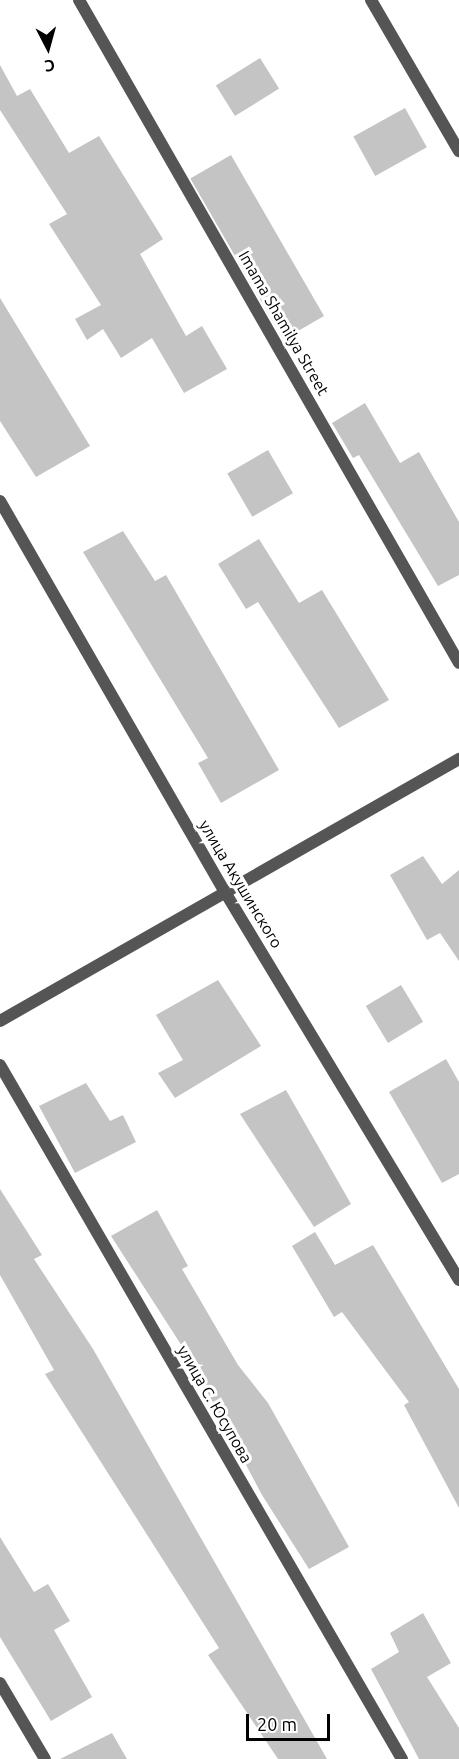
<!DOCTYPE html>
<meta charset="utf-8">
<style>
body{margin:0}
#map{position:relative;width:459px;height:1759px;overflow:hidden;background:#fff;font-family:Ubuntu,sans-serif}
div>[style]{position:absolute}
.building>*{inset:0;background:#c4c4c4;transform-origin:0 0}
.minor>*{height:12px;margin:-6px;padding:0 6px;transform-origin:6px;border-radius:6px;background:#555}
span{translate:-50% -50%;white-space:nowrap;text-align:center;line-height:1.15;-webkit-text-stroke:6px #fff;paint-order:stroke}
.street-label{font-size:16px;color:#000}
.north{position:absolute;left:18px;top:18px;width:60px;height:60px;-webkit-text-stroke:4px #fff;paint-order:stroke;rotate:174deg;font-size:16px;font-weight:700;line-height:24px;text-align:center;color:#000}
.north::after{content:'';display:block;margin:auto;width:21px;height:27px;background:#000;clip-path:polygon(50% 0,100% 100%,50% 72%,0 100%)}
.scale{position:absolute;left:246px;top:1714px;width:84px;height:27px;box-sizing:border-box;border:3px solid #000;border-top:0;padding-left:8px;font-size:18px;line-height:21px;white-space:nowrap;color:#000;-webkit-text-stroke:4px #fff;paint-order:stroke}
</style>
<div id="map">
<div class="building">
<i style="left:260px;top:58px;width:36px;height:52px;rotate:58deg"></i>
<i style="clip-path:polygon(0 65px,17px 96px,30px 89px,69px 153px,99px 136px,163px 239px,140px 254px,186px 336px,202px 326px,227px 369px,184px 393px,152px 338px,121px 358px,103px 329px,87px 340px,75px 319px,101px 305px,49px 224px,67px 214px,0 110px)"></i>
<i style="left:405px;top:108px;width:45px;height:59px;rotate:61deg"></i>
<i style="left:231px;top:155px;width:186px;height:47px;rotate:60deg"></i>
<i style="clip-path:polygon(0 298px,90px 446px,36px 477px,0 421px)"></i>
<i style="clip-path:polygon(365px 403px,400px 463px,419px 452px,459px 522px,459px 575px,438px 586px,359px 455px,353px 458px,332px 423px)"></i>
<i style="left:268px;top:450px;width:50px;height:47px;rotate:60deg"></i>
<i style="clip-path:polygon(123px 531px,155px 581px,166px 575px,279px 770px,221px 803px,198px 763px,208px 758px,83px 552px)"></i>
<i style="clip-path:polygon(259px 539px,299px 603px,322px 590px,389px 700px,339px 728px,258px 602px,246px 609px,218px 564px)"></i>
<i style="clip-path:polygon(423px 856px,442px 884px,459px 870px,459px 961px,440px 933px,427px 940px,390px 875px)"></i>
<i style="clip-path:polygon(218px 980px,261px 1046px,175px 1098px,158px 1073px,183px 1060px,156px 1015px)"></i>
<i style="left:401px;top:985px;width:43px;height:41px;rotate:59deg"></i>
<i style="clip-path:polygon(446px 1059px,459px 1082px,459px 1174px,442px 1183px,389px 1092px)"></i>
<i style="clip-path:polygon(86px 1083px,110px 1121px,123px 1115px,136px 1142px,75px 1173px,39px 1106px)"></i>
<i style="clip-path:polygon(286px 1090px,351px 1204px,314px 1227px,240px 1114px)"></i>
<i style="clip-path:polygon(0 1189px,42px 1255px,34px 1259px,93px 1349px,327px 1759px,278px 1759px,208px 1655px,219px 1648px,45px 1374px,54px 1370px,0 1275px)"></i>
<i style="clip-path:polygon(157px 1210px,188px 1266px,182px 1269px,238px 1365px,268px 1403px,349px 1547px,309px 1569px,262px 1495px,189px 1357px,111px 1236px)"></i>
<i style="clip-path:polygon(315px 1232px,335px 1265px,373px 1245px,459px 1389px,459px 1508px,404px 1405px,409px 1402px,342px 1312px,334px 1317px,292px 1246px)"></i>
<i style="clip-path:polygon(0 1537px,34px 1592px,48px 1584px,70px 1621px,54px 1630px,92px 1697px,51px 1721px,0 1637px)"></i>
<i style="clip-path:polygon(423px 1613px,451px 1663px,427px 1677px,459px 1728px,459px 1759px,419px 1759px,371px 1669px,399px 1652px,390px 1633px)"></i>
<i style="clip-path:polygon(112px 1733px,127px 1759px,60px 1759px)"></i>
</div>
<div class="minor">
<i style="left:79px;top:0;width:764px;rotate:60.18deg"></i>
<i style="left:371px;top:0;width:175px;rotate:59.8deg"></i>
<i style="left:0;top:501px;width:451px;rotate:60.1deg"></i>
<i style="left:225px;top:892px;width:453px;rotate:58.9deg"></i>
<i style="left:0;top:1021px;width:529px;rotate:-29.72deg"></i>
<i style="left:0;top:1065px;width:802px;rotate:59.92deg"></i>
<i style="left:0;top:1683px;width:88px;rotate:59.4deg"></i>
</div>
<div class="street-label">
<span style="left:284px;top:323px;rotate:60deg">Imama Shamilya Street</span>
<span style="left:241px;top:884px;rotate:59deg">улица Акушинского</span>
<span style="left:215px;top:1404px;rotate:60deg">улица С. Юсупова</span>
</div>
<div class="north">С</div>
<div class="scale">20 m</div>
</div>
